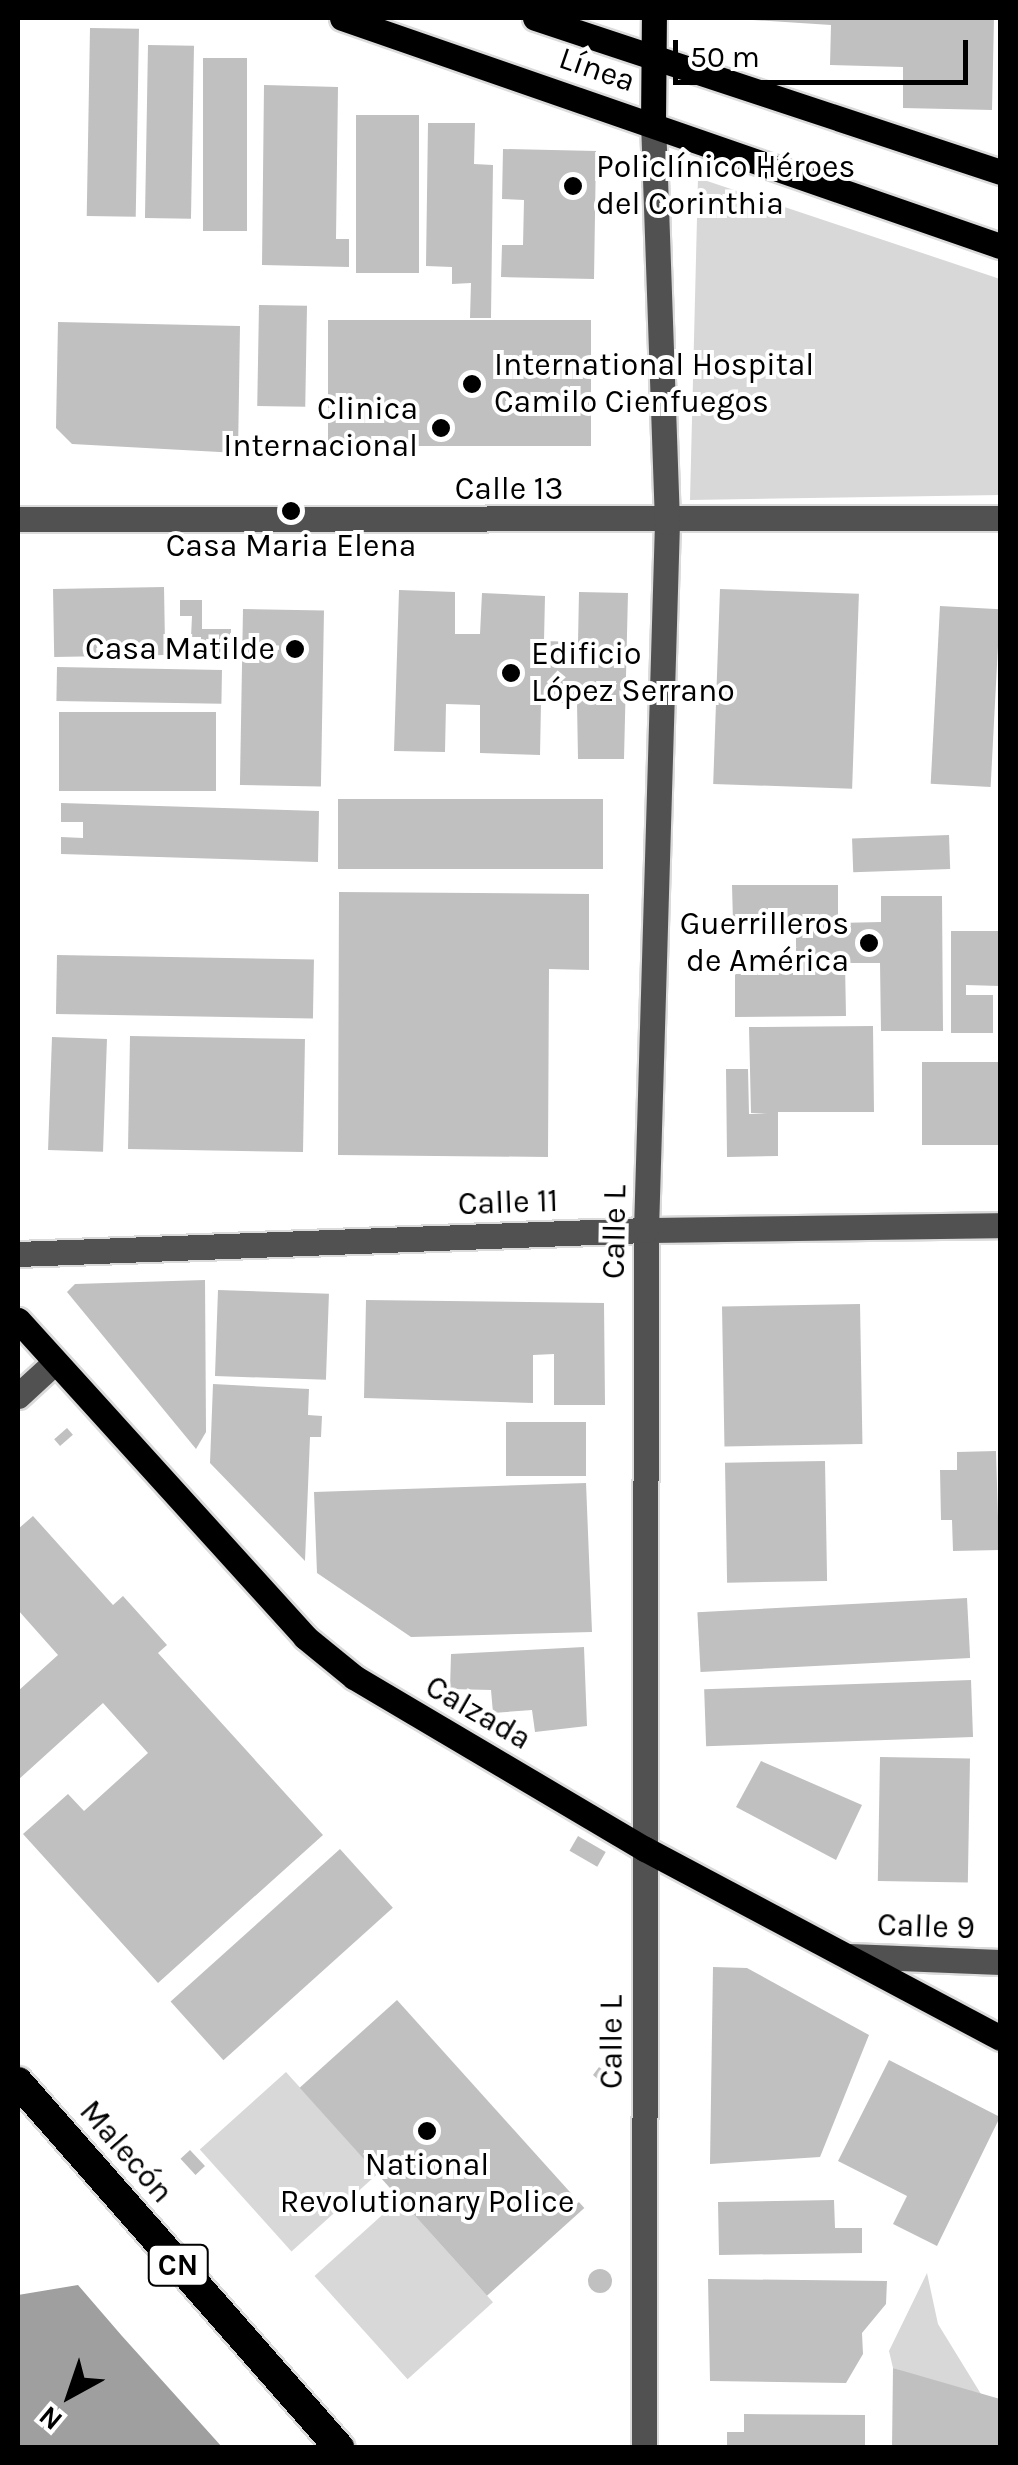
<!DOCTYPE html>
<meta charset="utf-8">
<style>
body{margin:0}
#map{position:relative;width:1018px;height:2465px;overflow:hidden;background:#fff;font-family:Karla,sans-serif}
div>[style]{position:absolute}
.green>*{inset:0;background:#d8d8d8;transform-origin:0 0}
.water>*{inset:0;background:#9f9f9f}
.building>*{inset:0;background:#c0c0c0;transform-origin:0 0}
.round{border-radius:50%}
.roads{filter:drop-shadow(2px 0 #dbdbdb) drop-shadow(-2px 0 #dbdbdb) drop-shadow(0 2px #dbdbdb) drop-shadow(0 -2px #dbdbdb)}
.minor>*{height:25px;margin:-12.5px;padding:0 12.5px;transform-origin:12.5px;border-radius:12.5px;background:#515151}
.major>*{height:25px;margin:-12.5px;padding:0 12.5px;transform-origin:12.5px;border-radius:12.5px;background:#000}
.highway>*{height:30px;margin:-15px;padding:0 15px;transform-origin:15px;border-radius:15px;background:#000}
.dots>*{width:28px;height:28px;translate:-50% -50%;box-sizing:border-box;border:5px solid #fff;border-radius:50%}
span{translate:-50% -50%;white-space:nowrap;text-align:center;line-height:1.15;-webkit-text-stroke:8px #fff;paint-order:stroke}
.shield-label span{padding:2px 8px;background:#fff;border:2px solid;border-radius:8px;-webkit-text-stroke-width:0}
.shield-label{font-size:30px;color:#000;font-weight:700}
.street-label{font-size:32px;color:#000}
.poi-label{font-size:32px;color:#000}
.left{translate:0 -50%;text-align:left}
.right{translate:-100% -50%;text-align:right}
.frame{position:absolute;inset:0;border:20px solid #000;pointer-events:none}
.north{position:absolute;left:20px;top:2345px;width:100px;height:100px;-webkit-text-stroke:8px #fff;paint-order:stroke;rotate:220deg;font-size:28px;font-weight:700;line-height:40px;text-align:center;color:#000}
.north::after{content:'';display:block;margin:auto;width:35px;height:45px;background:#000;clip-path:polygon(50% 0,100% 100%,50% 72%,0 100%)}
.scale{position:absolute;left:673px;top:40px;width:295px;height:45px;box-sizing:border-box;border:5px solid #000;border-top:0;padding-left:12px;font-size:30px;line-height:35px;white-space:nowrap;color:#000;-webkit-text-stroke:8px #fff;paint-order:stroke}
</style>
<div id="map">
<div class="green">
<i style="clip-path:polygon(698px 178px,1000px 279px,1000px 495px,690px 500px)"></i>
<i style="left:286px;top:2072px;width:137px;height:116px;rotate:48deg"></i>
<i style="left:400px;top:2199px;width:139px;height:115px;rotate:48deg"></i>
<i style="clip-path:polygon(927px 2273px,938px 2324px,984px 2399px,893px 2368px,889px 2351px)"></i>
</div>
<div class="water">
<i style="clip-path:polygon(78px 2285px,122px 2336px,222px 2447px,18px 2447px,18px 2295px)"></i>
</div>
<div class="building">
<i style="clip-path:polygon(723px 18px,994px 18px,992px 110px,903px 108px,903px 67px,830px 65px,831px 25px)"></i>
<i style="left:90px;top:28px;width:49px;height:188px;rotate:1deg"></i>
<i style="left:148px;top:45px;width:46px;height:173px;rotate:1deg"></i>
<i style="left:203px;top:58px;width:44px;height:173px"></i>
<i style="clip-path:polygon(264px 85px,338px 87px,336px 239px,349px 239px,349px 267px,262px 265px)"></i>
<i style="left:356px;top:115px;width:63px;height:158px"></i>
<i style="clip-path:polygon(428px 123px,475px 123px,474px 164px,493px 165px,491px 318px,470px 318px,471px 283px,452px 284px,452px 267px,426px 266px)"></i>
<i style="clip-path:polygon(503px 149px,596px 151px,594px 279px,501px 277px,502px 245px,523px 245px,524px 200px,502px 199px)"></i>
<i style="left:259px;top:305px;width:48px;height:101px;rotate:1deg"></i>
<i style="left:328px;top:320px;width:263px;height:126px"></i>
<i style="clip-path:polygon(58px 322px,240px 326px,238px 453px,72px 444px,56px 428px)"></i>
<i style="left:164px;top:587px;width:68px;height:111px;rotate:89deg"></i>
<i style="left:720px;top:589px;width:139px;height:195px;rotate:2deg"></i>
<i style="clip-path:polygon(399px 590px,455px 592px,455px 634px,480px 634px,482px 593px,545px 596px,544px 641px,578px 642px,579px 592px,628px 593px,624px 759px,578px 759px,577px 703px,541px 703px,540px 755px,480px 753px,480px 705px,446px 704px,445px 752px,394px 751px)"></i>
<i style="clip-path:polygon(180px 600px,202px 600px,202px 629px,231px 629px,230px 659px,201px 659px,201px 637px,191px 637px,192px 616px,180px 616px)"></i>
<i style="left:940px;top:606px;width:60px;height:178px;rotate:3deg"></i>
<i style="left:243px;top:609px;width:81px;height:176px;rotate:1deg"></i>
<i style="left:57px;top:667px;width:165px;height:34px;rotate:1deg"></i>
<i style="left:59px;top:712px;width:157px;height:79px"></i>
<i style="left:338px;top:799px;width:265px;height:70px"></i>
<i style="clip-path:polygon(61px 803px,319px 811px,318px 862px,61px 854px,61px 837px,83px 838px,83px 822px,61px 822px)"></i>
<i style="left:949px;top:835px;width:34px;height:97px;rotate:88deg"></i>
<i style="clip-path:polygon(732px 885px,838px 885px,838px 923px,881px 922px,881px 896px,942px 896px,943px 1031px,881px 1031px,880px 963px,845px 963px,846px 1016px,735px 1017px,735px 974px,796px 973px,796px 923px,733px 923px)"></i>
<i style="clip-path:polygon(339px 892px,589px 894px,589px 970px,549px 969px,548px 1157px,338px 1155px)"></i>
<i style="clip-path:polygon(951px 931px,1000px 931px,1000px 986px,966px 985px,966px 995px,993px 995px,993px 1033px,951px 1033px)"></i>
<i style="left:57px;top:955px;width:257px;height:59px;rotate:1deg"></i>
<i style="clip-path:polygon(873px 1026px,874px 1112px,778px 1112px,778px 1156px,727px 1157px,726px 1069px,748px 1069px,749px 1114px,768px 1114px,751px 1113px,749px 1027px)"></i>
<i style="left:130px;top:1036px;width:175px;height:113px;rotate:1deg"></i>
<i style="left:52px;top:1037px;width:55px;height:113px;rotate:2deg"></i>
<i style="left:922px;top:1062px;width:76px;height:83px"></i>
<i style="clip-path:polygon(205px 1280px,206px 1432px,196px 1449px,67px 1292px,75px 1284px)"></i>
<i style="left:218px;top:1290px;width:111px;height:86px;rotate:2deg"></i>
<i style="clip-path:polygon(366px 1300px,604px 1303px,605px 1405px,554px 1405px,554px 1354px,533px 1355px,533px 1403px,364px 1398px)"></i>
<i style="left:860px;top:1304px;width:140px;height:138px;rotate:89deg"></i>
<i style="clip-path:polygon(213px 1384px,309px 1389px,308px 1415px,322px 1416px,321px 1437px,310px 1437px,305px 1561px,210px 1463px)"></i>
<i style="left:506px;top:1422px;width:80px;height:54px"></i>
<i style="left:67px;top:1428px;width:9px;height:17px;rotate:49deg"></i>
<i style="clip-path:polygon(996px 1451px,999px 1550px,953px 1551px,952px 1520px,941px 1520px,940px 1470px,957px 1470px,957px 1452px)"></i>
<i style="left:825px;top:1461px;width:120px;height:100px;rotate:89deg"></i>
<i style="clip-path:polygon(586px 1483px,592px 1632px,411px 1637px,317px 1573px,314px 1492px)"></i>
<i style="clip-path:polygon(33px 1516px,113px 1605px,123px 1596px,167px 1645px,158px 1653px,323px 1835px,158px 1983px,23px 1834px,68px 1794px,84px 1811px,148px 1753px,103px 1703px,18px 1780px,18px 1691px,58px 1655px,18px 1610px,18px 1529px)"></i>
<i style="left:967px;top:1598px;width:60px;height:270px;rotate:87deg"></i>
<i style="clip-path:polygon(584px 1647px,587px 1726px,535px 1732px,532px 1710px,493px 1713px,491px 1690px,450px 1689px,451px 1654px)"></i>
<i style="left:971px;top:1680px;width:57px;height:267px;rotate:88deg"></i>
<i style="left:880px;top:1757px;width:90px;height:124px;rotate:1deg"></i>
<i style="clip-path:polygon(761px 1761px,862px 1805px,836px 1860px,736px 1807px)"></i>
<i style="left:578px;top:1836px;width:32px;height:17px;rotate:30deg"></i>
<i style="left:340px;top:1849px;width:79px;height:228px;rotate:48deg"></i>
<i style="clip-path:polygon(713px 1967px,747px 1968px,869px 2035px,820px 2157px,710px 2164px)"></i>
<i style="left:397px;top:2000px;width:280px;height:131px;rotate:48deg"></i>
<i style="clip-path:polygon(889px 2060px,1000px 2117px,937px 2246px,893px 2224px,907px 2196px,838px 2161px)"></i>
<i style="clip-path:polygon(599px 2067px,607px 2073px,603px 2084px,593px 2075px)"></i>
<i style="left:190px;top:2150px;width:22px;height:13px;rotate:47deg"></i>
<i style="clip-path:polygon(834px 2200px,835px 2228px,862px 2228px,862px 2253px,719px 2255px,718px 2202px)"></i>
<i class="round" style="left:588px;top:2269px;width:24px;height:24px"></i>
<i style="clip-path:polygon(708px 2279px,887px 2281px,886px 2304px,862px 2333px,863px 2354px,846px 2383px,710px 2381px)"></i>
<i style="clip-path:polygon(893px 2368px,1000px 2399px,1000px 2448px,892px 2448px)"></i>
<i style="clip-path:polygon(744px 2414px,865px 2415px,865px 2448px,727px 2448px,727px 2432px,744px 2432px)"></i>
</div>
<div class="roads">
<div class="minor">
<i style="left:18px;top:519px;width:982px;rotate:-0.06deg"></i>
<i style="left:18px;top:1254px;width:628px;rotate:-2.19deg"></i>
<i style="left:646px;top:1230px;width:354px;rotate:-0.8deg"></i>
<i style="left:18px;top:1396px;width:49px;rotate:-42.5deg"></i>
<i style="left:849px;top:1956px;width:151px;rotate:2.3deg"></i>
<i style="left:644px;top:2448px;width:1218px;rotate:-89.91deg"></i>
<i style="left:646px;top:1230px;width:708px;rotate:-88.3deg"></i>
<i style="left:667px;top:522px;width:398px;rotate:-92deg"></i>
</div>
<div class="major">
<i style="left:342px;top:18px;width:696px;rotate:19.11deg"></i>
<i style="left:535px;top:18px;width:490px;rotate:18.3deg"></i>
<i style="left:653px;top:124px;width:106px;rotate:-89.5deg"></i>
<i style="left:18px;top:1320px;width:428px;rotate:47.8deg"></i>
<i style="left:305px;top:1637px;width:63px;rotate:39.2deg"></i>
<i style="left:354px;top:1677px;width:338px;rotate:30.6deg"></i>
<i style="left:645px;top:1849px;width:402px;rotate:28deg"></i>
</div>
<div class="highway">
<i style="left:18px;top:2082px;width:487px;rotate:48.7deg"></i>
</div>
</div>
<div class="dots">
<i style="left:573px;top:186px;background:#000"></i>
<i style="left:472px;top:384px;background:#000"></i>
<i style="left:441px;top:428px;background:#000"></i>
<i style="left:291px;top:511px;background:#000"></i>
<i style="left:295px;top:649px;background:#000"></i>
<i style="left:511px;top:673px;background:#000"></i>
<i style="left:869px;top:943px;background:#000"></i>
<i style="left:427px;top:2131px;background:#000"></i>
</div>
<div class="shield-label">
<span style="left:178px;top:2265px">CN</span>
</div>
<div class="street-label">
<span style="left:597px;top:70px;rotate:19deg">Línea</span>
<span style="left:509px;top:489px">Calle 13</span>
<span style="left:508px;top:1203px;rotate:-2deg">Calle 11</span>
<span style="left:615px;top:1232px;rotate:-89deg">Calle L</span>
<span style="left:478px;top:1713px;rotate:30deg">Calzada</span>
<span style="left:926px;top:1927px;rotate:2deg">Calle 9</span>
<span style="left:612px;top:2042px;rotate:-90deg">Calle L</span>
<span style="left:126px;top:2152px;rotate:49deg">Malecón</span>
</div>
<div class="poi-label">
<span class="left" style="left:596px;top:186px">Policlínico Héroes<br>del Corinthia</span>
<span class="left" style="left:494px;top:384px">International Hospital<br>Camilo Cienfuegos</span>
<span class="right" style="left:418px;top:428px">Clinica<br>Internacional</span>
<span style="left:291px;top:546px">Casa Maria Elena</span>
<span class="right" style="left:275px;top:649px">Casa Matilde</span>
<span class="left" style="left:531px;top:673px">Edificio<br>López Serrano</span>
<span class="right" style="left:849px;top:943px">Guerrilleros<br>de América</span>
<span style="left:427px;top:2184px">National<br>Revolutionary Police</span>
</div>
<div class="frame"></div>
<div class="north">N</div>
<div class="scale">50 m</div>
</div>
